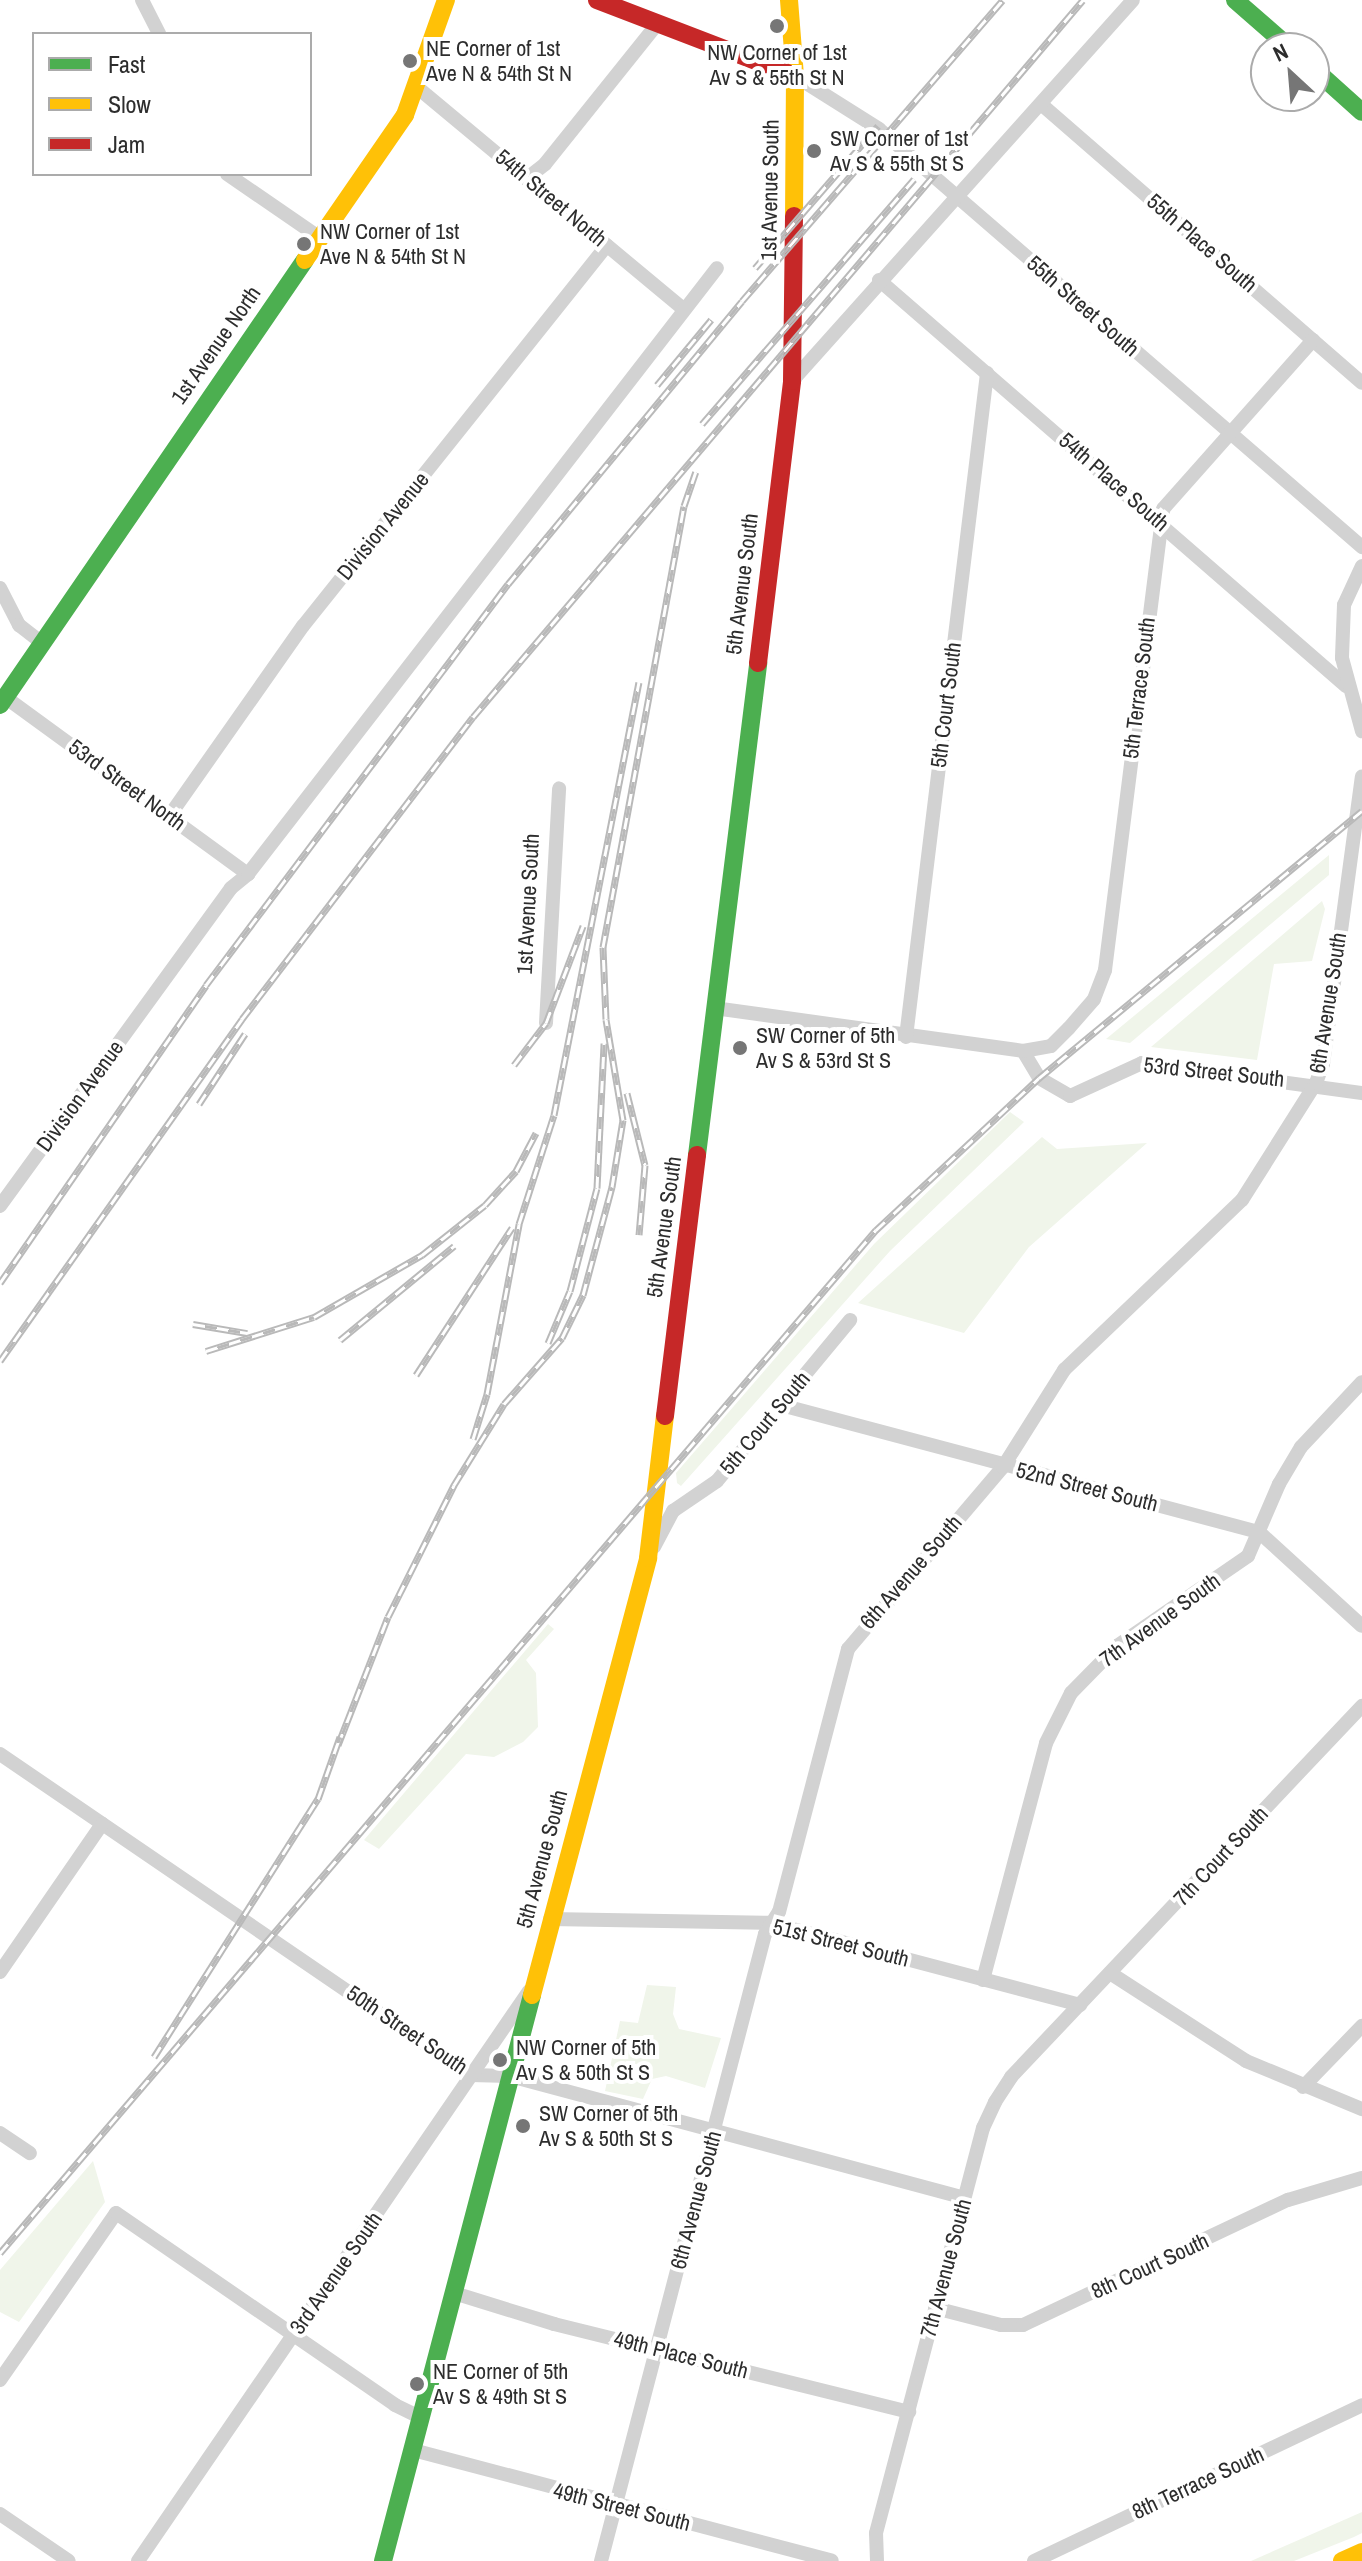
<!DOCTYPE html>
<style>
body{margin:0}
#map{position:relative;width:1362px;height:2561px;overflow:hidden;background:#fff;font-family:"Archivo Narrow",sans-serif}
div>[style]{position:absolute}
.green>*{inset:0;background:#f0f5ea}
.street>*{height:14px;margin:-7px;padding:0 7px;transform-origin:7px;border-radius:7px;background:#d2d2d2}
.fast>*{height:18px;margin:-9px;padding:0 9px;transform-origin:9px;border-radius:9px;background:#4caf50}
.slow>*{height:18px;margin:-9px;padding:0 9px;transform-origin:9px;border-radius:9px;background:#ffc107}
.jam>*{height:18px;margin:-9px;padding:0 9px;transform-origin:9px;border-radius:9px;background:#c62828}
.rail>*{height:7px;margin-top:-3.5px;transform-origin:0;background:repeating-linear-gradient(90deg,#fff 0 12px,#b9b9b9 0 24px);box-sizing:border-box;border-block:2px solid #b9b9b9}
.dots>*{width:22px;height:22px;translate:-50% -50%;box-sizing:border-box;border:4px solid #fff;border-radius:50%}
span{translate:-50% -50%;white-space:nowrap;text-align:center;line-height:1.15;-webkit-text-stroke:8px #fff;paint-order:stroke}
.poi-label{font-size:22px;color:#2d2d2d}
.left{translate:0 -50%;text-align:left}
.street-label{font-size:22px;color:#2d2d2d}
.legend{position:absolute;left:32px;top:32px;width:280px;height:144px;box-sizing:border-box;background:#fff;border:2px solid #ababab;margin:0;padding:10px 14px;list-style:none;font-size:24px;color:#2d2d2d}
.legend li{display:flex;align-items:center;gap:16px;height:40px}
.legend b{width:40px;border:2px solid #ababab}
.north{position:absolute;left:1250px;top:32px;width:80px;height:80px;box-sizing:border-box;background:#fff;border:2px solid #ababab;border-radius:50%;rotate:334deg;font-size:22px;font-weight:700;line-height:32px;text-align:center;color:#2d2d2d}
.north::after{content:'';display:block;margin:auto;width:28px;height:36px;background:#767676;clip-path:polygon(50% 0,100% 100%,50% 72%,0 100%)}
</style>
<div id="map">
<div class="green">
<i style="clip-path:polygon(1329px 855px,1329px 875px,1130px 1043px,1106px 1039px)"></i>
<i style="clip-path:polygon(1322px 901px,1325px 909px,1312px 961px,1274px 964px,1257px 1060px,1151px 1047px)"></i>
<i style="clip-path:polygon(1010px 1112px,1024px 1122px,890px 1251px,681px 1486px,677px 1483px,676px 1473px,874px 1244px)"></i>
<i style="clip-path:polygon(1042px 1137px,1057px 1149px,1147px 1143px,1029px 1247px,964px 1333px,858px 1303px)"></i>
<i style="clip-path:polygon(548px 1624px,554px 1629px,526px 1660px,536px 1673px,538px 1727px,523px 1742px,494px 1757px,466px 1754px,379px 1849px,364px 1840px)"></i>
<i style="clip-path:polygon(647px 1985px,676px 1987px,673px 2014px,679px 2029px,721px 2038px,705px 2088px,666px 2076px,652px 2079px,643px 2099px,605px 2091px,620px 2021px,638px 2023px)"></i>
<i style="clip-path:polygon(93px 2161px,105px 2202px,19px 2322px,0 2312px,0 2270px)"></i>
<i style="clip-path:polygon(1362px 2512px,1362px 2533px,1354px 2537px,1294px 2561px,1251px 2561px)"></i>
</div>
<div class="street">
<i style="left:142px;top:0;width:38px;rotate:63deg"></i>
<i style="left:795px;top:76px;width:99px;rotate:32.2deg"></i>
<i style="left:879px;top:129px;width:639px;rotate:40.87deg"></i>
<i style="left:418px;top:88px;width:346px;rotate:39.8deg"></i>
<i style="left:1041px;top:104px;width:425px;rotate:41deg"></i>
<i style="left:227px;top:174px;width:113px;rotate:34.5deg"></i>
<i style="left:526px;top:179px;width:24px;rotate:-38deg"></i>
<i style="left:545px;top:164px;width:179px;rotate:-51.3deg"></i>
<i style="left:879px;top:280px;width:619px;rotate:41deg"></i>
<i style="left:792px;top:381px;width:511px;rotate:-48.17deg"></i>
<i style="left:1362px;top:566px;width:43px;rotate:114.8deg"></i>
<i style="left:1344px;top:605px;width:53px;rotate:92.2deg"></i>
<i style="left:1342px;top:658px;width:76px;rotate:74.7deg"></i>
<i style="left:0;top:588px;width:42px;rotate:62.8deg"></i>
<i style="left:19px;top:625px;width:31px;rotate:38deg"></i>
<i style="left:5px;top:697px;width:301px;rotate:36.1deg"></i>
<i style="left:170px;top:815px;width:231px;rotate:-54.9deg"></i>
<i style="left:303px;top:626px;width:487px;rotate:-51.4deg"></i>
<i style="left:714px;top:1008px;width:312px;rotate:7.9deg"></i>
<i style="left:1023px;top:1051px;width:31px;rotate:59deg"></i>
<i style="left:1039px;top:1078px;width:36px;rotate:30deg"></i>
<i style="left:1070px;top:1096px;width:79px;rotate:-24.6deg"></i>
<i style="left:1142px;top:1063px;width:222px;rotate:7.8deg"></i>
<i style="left:546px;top:1023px;width:235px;rotate:-86.8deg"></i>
<i style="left:906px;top:1037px;width:669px;rotate:-83.04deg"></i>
<i style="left:1023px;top:1051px;width:28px;rotate:-10deg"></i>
<i style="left:1051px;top:1046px;width:25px;rotate:-45deg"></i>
<i style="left:1069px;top:1028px;width:38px;rotate:-49deg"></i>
<i style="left:1094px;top:999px;width:31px;rotate:-69deg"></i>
<i style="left:1105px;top:970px;width:465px;rotate:-82.8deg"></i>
<i style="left:1163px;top:509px;width:226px;rotate:-48.4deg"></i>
<i style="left:0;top:1206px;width:393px;rotate:-54deg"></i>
<i style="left:231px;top:888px;width:22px;rotate:-39deg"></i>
<i style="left:248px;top:874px;width:766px;rotate:-52.26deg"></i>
<i style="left:781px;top:1405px;width:495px;rotate:14.9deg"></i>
<i style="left:1259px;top:1532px;width:139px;rotate:42.4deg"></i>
<i style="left:654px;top:1547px;width:41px;rotate:-62.2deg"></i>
<i style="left:673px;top:1511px;width:53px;rotate:-34.3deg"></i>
<i style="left:717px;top:1481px;width:209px;rotate:-50.4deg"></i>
<i style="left:0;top:1754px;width:569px;rotate:34.33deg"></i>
<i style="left:470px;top:2075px;width:40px;rotate:1.4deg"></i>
<i style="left:510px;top:2076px;width:470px;rotate:15deg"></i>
<i style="left:550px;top:1919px;width:220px;rotate:1deg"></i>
<i style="left:770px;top:1923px;width:321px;rotate:14.8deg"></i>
<i style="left:0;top:1972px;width:180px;rotate:-55.4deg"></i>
<i style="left:1110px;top:1973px;width:162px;rotate:32.9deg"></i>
<i style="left:1246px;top:2061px;width:126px;rotate:22.5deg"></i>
<i style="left:983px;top:1980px;width:245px;rotate:-75.1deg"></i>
<i style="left:1046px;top:1743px;width:56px;rotate:-63.4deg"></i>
<i style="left:1071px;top:1693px;width:66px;rotate:-45.6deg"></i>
<i style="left:1117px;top:1646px;width:159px;rotate:-34.5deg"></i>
<i style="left:1248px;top:1556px;width:78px;rotate:-66.7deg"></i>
<i style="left:1279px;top:1484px;width:43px;rotate:-59.3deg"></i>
<i style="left:1301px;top:1447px;width:89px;rotate:-46.8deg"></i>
<i style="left:1303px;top:2087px;width:85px;rotate:-46deg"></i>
<i style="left:0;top:2133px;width:36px;rotate:34deg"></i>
<i style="left:454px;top:2293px;width:105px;rotate:17.2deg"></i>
<i style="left:554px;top:2324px;width:366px;rotate:13.9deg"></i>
<i style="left:935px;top:2308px;width:68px;rotate:14.4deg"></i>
<i style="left:1001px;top:2325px;width:22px"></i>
<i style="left:1023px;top:2325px;width:293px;rotate:-25.3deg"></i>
<i style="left:1288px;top:2200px;width:77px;rotate:-16.6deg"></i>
<i style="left:0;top:2380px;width:203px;rotate:-55.2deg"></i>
<i style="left:116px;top:2213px;width:339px;rotate:34.5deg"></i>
<i style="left:395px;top:2405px;width:30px;rotate:26deg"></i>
<i style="left:413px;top:2450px;width:433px;rotate:14.8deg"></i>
<i style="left:0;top:2514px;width:83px;rotate:34.3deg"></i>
<i style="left:138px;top:2561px;width:691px;rotate:-55.55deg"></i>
<i style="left:601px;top:2561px;width:648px;rotate:-75.34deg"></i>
<i style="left:765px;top:1934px;width:26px;rotate:-58deg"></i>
<i style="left:779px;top:1912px;width:272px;rotate:-75.3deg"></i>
<i style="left:848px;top:1649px;width:239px;rotate:-49.6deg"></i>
<i style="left:1003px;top:1467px;width:115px;rotate:-57.8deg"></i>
<i style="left:1064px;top:1370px;width:246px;rotate:-43.7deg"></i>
<i style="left:1242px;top:1200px;width:138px;rotate:-57.7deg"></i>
<i style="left:1316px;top:1083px;width:20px;rotate:-70deg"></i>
<i style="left:1323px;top:1064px;width:290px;rotate:-82.3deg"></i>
<i style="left:877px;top:2561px;width:28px;rotate:-92deg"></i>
<i style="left:876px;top:2533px;width:419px;rotate:-75.2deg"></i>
<i style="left:983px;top:2128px;width:29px;rotate:-65deg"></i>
<i style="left:995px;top:2102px;width:30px;rotate:-57deg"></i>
<i style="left:1011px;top:2077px;width:511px;rotate:-46.59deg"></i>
<i style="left:1034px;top:2561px;width:363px;rotate:-25.4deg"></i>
</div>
<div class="fast">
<i style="left:1235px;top:0;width:73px;rotate:41.1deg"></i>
<i style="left:1314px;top:69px;width:64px;rotate:41.9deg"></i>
<i style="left:0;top:705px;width:539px;rotate:-55.57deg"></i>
<i style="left:697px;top:1155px;width:496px;rotate:-82.9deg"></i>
<i style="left:383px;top:2561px;width:585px;rotate:-75.25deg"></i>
</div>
<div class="slow">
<i style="left:789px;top:0;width:76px;rotate:85.5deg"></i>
<i style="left:795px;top:76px;width:140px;rotate:90.4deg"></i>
<i style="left:305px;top:260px;width:176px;rotate:-55.4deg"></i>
<i style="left:405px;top:115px;width:122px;rotate:-70.4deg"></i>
<i style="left:532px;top:1995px;width:452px;rotate:-75.1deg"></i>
<i style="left:648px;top:1558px;width:143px;rotate:-83.2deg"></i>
<i style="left:1342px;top:2561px;width:22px;rotate:-24deg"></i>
</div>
<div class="jam">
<i style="left:597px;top:0;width:212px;rotate:21deg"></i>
<i style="left:758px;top:663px;width:284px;rotate:-83.1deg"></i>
<i style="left:792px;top:381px;width:165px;rotate:-89.3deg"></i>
<i style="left:665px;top:1416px;width:263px;rotate:-83deg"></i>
</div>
<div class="rail">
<i style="left:755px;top:268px;width:188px;rotate:-49.1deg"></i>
<i style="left:657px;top:385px;width:85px;rotate:-50.3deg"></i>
<i style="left:702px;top:424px;width:324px;rotate:-49.1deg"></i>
<i style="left:514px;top:1065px;width:53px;rotate:-52.7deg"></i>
<i style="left:546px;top:1023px;width:104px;rotate:-69.1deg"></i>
<i style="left:627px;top:1093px;width:74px;rotate:76deg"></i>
<i style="left:645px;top:1165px;width:70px;rotate:94.9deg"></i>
<i style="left:199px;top:1104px;width:84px;rotate:-56.7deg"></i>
<i style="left:0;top:1283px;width:362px;rotate:-55.3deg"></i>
<i style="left:206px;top:985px;width:502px;rotate:-53.02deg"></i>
<i style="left:508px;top:584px;width:367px;rotate:-50.4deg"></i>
<i style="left:742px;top:301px;width:398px;rotate:-49.1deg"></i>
<i style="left:193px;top:1324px;width:55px;rotate:9.5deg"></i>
<i style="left:340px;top:1340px;width:148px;rotate:-39.5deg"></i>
<i style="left:548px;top:1343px;width:56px;rotate:-67.1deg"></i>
<i style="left:570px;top:1291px;width:106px;rotate:-75.3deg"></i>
<i style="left:597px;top:1188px;width:145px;rotate:-87.2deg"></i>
<i style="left:206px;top:1351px;width:113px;rotate:-17.5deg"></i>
<i style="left:314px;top:1317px;width:125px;rotate:-29.9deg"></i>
<i style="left:422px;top:1255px;width:80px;rotate:-38.4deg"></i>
<i style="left:485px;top:1205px;width:46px;rotate:-47.6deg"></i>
<i style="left:516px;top:1171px;width:43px;rotate:-62.2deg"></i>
<i style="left:0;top:1361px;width:419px;rotate:-54.7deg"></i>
<i style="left:242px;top:1019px;width:380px;rotate:-52.6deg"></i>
<i style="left:473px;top:717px;width:941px;rotate:-49.61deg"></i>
<i style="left:416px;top:1375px;width:176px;rotate:-56.9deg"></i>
<i style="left:473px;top:1439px;width:47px;rotate:-72.7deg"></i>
<i style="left:487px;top:1394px;width:173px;rotate:-79.3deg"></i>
<i style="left:519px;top:1224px;width:114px;rotate:-72.2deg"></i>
<i style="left:554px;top:1115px;width:441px;rotate:-78.9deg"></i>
<i style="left:338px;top:1745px;width:137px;rotate:-68.7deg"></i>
<i style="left:388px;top:1617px;width:148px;rotate:-63.4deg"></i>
<i style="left:454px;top:1485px;width:95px;rotate:-58.3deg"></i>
<i style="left:504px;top:1404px;width:88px;rotate:-48.7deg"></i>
<i style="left:562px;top:1338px;width:48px;rotate:-64deg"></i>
<i style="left:583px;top:1295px;width:112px;rotate:-75deg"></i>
<i style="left:612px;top:1187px;width:68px;rotate:-80.7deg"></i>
<i style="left:623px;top:1120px;width:102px;rotate:-99.6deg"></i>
<i style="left:606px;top:1019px;width:72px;rotate:-92.4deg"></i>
<i style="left:603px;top:947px;width:448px;rotate:-79.6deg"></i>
<i style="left:684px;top:506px;width:36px;rotate:-71deg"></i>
<i style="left:154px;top:2057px;width:306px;rotate:-57.6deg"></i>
<i style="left:318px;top:1799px;width:66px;rotate:-70.5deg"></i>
<i style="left:0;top:2253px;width:1347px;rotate:-49.43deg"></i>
<i style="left:876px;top:1230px;width:223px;rotate:-43deg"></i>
<i style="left:1039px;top:1078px;width:419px;rotate:-39.6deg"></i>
</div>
<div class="dots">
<i style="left:777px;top:26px;background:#767676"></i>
<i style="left:410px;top:61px;background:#767676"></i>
<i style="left:814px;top:151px;background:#767676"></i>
<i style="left:304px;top:244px;background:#767676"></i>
<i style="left:740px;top:1048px;background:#767676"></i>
<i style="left:500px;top:2060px;background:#767676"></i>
<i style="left:523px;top:2126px;background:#767676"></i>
<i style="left:417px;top:2384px;background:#767676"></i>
</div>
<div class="poi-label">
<span class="left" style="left:426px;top:61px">NE Corner of 1st<br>Ave N &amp; 54th St N</span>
<span style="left:777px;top:65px">NW Corner of 1st<br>Av S &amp; 55th St N</span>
<span class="left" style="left:830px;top:151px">SW Corner of 1st<br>Av S &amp; 55th St S</span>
<span class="left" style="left:320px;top:244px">NW Corner of 1st<br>Ave N &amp; 54th St N</span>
<span class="left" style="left:756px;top:1048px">SW Corner of 5th<br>Av S &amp; 53rd St S</span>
<span class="left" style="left:516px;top:2060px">NW Corner of 5th<br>Av S &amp; 50th St S</span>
<span class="left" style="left:539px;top:2126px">SW Corner of 5th<br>Av S &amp; 50th St S</span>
<span class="left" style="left:433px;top:2384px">NE Corner of 5th<br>Av S &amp; 49th St S</span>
</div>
<div class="street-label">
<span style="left:770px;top:190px;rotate:-89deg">1st Avenue South</span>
<span style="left:551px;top:198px;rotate:40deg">54th Street North</span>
<span style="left:1202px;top:243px;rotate:41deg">55th Place South</span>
<span style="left:1083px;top:306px;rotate:41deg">55th Street South</span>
<span style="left:216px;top:345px;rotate:-55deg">1st Avenue North</span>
<span style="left:1114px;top:482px;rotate:41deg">54th Place South</span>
<span style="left:383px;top:526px;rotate:-51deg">Division Avenue</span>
<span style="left:742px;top:584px;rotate:-83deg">5th Avenue South</span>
<span style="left:1139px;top:688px;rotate:-83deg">5th Terrace South</span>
<span style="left:946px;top:705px;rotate:-83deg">5th Court South</span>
<span style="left:127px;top:785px;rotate:36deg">53rd Street North</span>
<span style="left:528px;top:904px;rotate:-87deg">1st Avenue South</span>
<span style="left:1328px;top:1003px;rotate:-81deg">6th Avenue South</span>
<span style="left:1214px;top:1072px;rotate:6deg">53rd Street South</span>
<span style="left:80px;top:1096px;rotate:-54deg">Division Avenue</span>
<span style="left:664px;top:1227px;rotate:-82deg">5th Avenue South</span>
<span style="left:765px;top:1423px;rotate:-50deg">5th Court South</span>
<span style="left:1087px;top:1487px;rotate:14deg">52nd Street South</span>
<span style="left:911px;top:1572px;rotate:-49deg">6th Avenue South</span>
<span style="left:1160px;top:1620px;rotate:-36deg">7th Avenue South</span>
<span style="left:1221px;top:1856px;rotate:-47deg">7th Court South</span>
<span style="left:542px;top:1859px;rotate:-75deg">5th Avenue South</span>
<span style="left:841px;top:1943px;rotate:14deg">51st Street South</span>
<span style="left:407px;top:2030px;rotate:34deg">50th Street South</span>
<span style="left:696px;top:2200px;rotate:-75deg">6th Avenue South</span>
<span style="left:1150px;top:2266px;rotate:-25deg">8th Court South</span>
<span style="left:946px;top:2268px;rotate:-75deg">7th Avenue South</span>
<span style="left:336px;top:2273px;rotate:-55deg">3rd Avenue South</span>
<span style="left:681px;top:2355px;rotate:14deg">49th Place South</span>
<span style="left:1198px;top:2483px;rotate:-25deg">8th Terrace South</span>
<span style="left:622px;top:2507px;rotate:14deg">49th Street South</span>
</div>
<ul class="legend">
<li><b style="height:10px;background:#4caf50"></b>Fast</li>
<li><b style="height:10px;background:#ffc107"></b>Slow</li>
<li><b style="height:10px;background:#c62828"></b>Jam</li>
</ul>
<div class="north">N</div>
</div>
